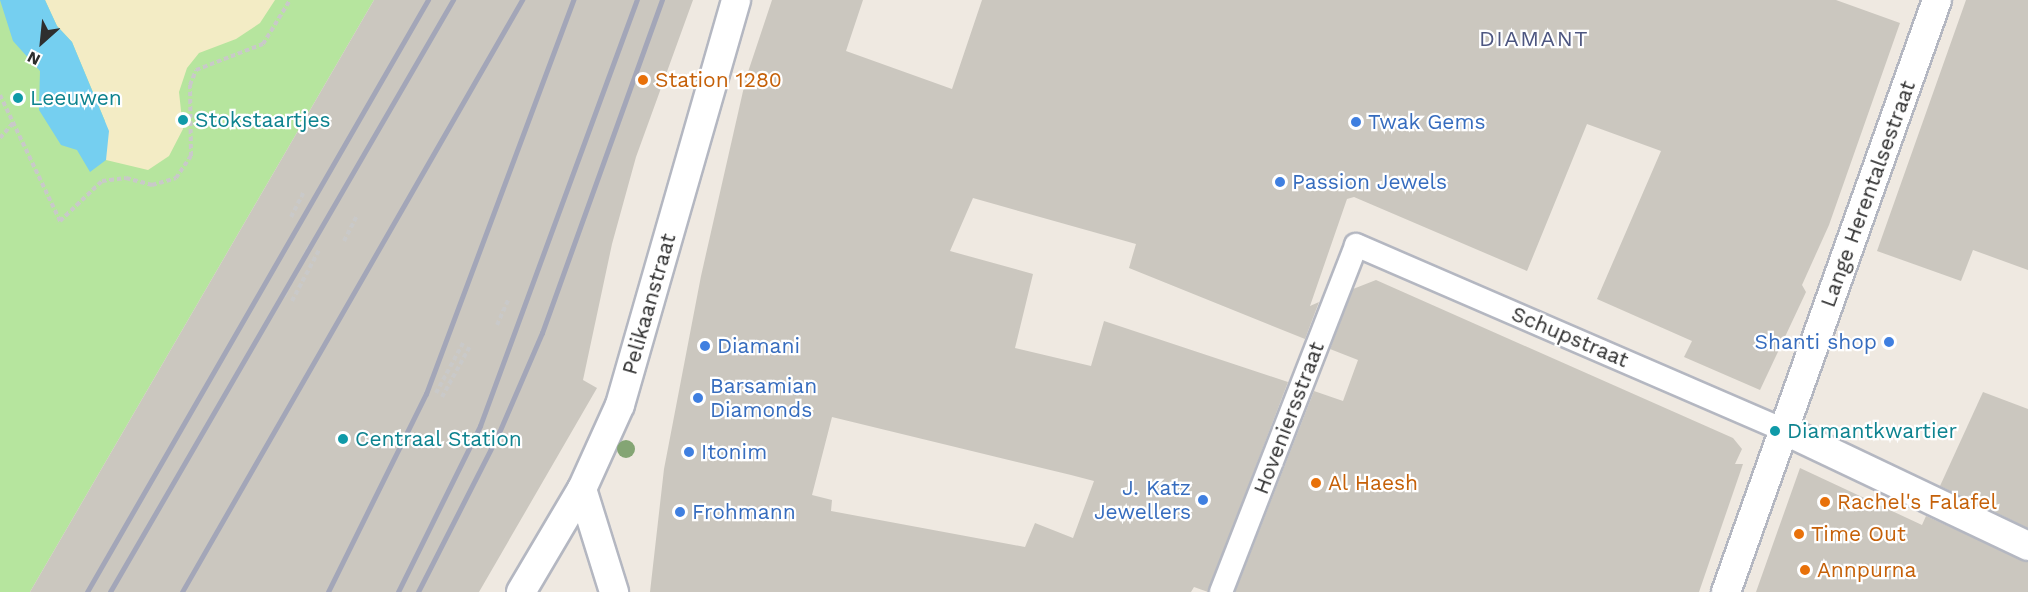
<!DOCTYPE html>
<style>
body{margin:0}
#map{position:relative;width:2028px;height:592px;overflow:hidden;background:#efe9e1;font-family:"Work Sans",sans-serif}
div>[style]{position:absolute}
.green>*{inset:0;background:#b6e59e}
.sand>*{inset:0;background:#f3ecc5}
.water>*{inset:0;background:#75cff0}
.building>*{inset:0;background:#cbc7bf}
.path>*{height:4px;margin-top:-2px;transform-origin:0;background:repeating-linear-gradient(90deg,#c9c9c9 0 4.5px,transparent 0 7.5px)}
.roads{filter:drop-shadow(2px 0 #b4b7c1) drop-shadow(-2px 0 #b4b7c1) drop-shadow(0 2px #b4b7c1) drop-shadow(0 -2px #b4b7c1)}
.pedestrian>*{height:22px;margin:-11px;padding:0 11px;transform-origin:11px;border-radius:11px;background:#fff}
.minor>*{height:28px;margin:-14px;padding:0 14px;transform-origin:14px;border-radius:14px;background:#fff}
.rail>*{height:4.5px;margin:-2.25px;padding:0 2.25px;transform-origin:2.25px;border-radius:2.25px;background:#a3a6b8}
.trees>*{width:18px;height:18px;margin:-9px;border-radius:50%;background:#84a574}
.dots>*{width:16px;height:16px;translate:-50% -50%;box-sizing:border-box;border:3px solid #fff;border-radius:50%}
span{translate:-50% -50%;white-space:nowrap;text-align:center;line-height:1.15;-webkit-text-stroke:4.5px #fff;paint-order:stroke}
.food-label{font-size:21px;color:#c56008}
.left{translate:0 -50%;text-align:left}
.culture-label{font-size:21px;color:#0d838f}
.shop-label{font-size:21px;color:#366cbe}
.right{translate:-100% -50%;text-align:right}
.street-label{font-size:21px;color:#2e2e2e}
.neighbourhood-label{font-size:22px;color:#4d5680;letter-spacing:1.5px}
.north{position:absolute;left:12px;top:12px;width:60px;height:60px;-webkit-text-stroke:4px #fff;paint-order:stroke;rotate:207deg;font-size:16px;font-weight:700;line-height:24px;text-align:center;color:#2e2e2e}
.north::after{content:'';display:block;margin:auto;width:21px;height:27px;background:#2e2e2e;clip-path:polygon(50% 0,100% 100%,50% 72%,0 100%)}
</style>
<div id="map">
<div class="green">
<i style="clip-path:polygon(0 0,374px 0,30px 592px,0 592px)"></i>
</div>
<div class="sand">
<i style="clip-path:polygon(45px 0,275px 0,260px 23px,236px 39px,199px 53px,187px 68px,179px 92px,183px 129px,169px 156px,148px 170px,106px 160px,105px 121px,72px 42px,57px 26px)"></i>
</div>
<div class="water">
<i style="clip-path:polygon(0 0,45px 0,57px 26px,72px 42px,109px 131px,106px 160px,90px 172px,77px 150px,61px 145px,39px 110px,40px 71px,13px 41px)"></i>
</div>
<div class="building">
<i style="clip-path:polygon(374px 0,693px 0,636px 157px,612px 244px,583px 380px,597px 388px,479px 592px,30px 592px)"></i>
<i style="clip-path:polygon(evenodd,772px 0,863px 0,846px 51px,952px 89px,982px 0,1836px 0,1900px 23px,1829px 225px,1802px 285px,1806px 292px,1760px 390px,1684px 357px,1692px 341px,1597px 299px,1661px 151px,1587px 124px,1527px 271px,1354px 197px,1347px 199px,1310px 306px,1319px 302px,1305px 339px,1129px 268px,1136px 244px,973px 198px,950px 251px,1033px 274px,1015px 348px,1091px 366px,1104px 321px,1288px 382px,1208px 592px,1194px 587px,1191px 592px,650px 592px,664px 469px,701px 276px,746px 78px,772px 0,832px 417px,1071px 475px,1094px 481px,1073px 538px,1035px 523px,1025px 547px,831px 511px,832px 500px,812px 495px,832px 417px)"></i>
<i style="clip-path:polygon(1966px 0,2028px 0,2028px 270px,1973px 250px,1961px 281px,1877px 251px)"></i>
<i style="clip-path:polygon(1376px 280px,1733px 438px,1742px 449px,1735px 464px,1743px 464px,1699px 592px,1235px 592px,1314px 391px,1343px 401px,1358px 360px,1330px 349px,1353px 289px)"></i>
<i style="clip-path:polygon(1983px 392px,2028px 409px,2028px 528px,1940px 486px)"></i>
<i style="clip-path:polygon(1800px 468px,1922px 525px,1926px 516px,2028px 562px,2028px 592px,1756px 592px)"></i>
</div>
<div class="path">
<i style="left:0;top:95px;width:140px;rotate:64.5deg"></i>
<i style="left:0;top:138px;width:20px;rotate:-49deg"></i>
<i style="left:291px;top:217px;width:28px;rotate:-63deg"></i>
<i style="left:60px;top:221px;width:58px;rotate:-43.6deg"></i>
<i style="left:102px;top:181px;width:24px;rotate:-7deg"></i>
<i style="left:126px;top:178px;width:27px;rotate:15deg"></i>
<i style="left:152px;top:185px;width:25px;rotate:-16deg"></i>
<i style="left:176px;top:178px;width:27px;rotate:-56deg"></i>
<i style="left:191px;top:156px;width:71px;rotate:-90.8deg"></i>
<i style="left:190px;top:85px;width:16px;rotate:-68deg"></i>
<i style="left:196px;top:70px;width:72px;rotate:-21.2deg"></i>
<i style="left:263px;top:44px;width:52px;rotate:-58.5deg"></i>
<i style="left:344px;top:241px;width:28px;rotate:-63deg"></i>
<i style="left:284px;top:296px;width:59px;rotate:-63deg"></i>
<i style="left:292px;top:301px;width:58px;rotate:-62.1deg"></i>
<i style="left:497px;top:325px;width:30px;rotate:-66deg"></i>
<i style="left:436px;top:393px;width:57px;rotate:-61.6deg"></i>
<i style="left:442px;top:397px;width:58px;rotate:-61.2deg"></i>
</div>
<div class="roads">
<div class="pedestrian">
<i style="left:1221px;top:592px;width:372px;rotate:-68.7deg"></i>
<i style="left:1356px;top:245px;width:466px;rotate:23.4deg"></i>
</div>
<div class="minor">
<i style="left:1784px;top:430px;width:270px;rotate:25.4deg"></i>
<i style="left:582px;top:489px;width:108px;rotate:72.7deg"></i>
<i style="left:521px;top:592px;width:120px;rotate:-59.4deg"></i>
<i style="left:582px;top:489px;width:92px;rotate:-65.7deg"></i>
<i style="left:620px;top:405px;width:421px;rotate:-74deg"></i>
<i style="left:1726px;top:592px;width:628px;rotate:-70.38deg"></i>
</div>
</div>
<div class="rail">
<i style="left:87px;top:592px;width:683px;rotate:-60.06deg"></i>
<i style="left:110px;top:592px;width:684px;rotate:-59.91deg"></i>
<i style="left:182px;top:592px;width:683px;rotate:-60.13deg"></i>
<i style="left:328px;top:592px;width:221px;rotate:-63.7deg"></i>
<i style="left:426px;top:394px;width:421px;rotate:-69.5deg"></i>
<i style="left:398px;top:592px;width:185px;rotate:-63.7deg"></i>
<i style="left:480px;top:426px;width:454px;rotate:-69.8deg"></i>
<i style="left:418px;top:592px;width:176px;rotate:-63deg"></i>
<i style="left:498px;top:435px;width:111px;rotate:-66.7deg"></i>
<i style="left:542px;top:333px;width:354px;rotate:-70.2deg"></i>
</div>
<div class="trees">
<i style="left:626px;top:449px"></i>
</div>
<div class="dots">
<i style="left:643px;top:80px;background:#e8710a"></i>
<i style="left:18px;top:98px;background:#0f9aa8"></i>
<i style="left:183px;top:120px;background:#0f9aa8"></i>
<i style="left:1356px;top:122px;background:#3f7fe0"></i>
<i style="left:1280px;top:182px;background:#3f7fe0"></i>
<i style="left:1889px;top:342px;background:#3f7fe0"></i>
<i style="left:705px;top:346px;background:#3f7fe0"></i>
<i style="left:698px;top:398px;background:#3f7fe0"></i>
<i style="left:1775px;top:431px;background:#0f9aa8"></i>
<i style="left:343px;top:439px;background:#0f9aa8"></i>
<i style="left:689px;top:452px;background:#3f7fe0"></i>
<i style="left:1316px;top:483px;background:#e8710a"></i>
<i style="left:1203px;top:500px;background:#3f7fe0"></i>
<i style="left:1825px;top:502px;background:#e8710a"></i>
<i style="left:680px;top:512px;background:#3f7fe0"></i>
<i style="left:1799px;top:534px;background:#e8710a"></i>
<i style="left:1805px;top:570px;background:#e8710a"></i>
</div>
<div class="food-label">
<span class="left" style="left:655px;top:80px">Station 1280</span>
<span class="left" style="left:1328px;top:483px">Al Haesh</span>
<span class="left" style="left:1837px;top:502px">Rachel's Falafel</span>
<span class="left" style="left:1811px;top:534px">Time Out</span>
<span class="left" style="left:1817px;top:570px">Annpurna</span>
</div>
<div class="culture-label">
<span class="left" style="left:30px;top:98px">Leeuwen</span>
<span class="left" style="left:195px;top:120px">Stokstaartjes</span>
<span class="left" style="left:1787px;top:431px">Diamantkwartier</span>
<span class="left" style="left:355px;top:439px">Centraal Station</span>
</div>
<div class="shop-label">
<span class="left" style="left:1368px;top:122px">Twak Gems</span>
<span class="left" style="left:1292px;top:182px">Passion Jewels</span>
<span class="right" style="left:1877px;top:342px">Shanti shop</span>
<span class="left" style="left:717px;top:346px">Diamani</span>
<span class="left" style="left:710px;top:398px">Barsamian<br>Diamonds</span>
<span class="left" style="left:701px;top:452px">Itonim</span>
<span class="right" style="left:1191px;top:500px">J. Katz<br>Jewellers</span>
<span class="left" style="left:692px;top:512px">Frohmann</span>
</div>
<div class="street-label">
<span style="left:1868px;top:194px;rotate:-70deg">Lange Herentalsestraat</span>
<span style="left:649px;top:304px;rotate:-74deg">Pelikaanstraat</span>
<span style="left:1570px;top:337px;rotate:23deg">Schupstraat</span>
<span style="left:1289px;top:418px;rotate:-69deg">Hoveniersstraat</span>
</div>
<div class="neighbourhood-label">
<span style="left:1534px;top:39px">DIAMANT</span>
</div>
<div class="north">N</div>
</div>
